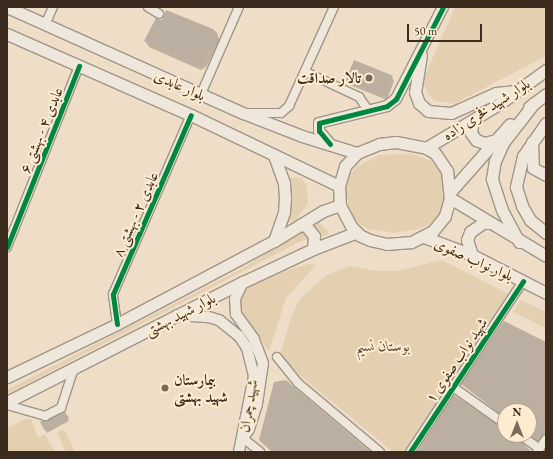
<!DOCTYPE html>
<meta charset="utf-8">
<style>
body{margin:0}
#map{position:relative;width:553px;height:459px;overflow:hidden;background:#eedec8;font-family:"EB Garamond",Amiri,serif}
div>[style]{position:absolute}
.green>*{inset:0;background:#e5cfb1}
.shadow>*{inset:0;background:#0003}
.building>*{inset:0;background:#baafa0;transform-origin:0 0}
.roads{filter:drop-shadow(1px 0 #9f9587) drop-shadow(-1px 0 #9f9587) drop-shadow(0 1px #9f9587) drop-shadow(0 -1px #9f9587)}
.minor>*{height:8px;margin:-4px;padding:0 4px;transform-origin:4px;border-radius:4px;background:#efe7dc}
.tertiary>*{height:10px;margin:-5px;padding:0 5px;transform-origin:5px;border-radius:5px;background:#efe7dc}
.secondary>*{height:11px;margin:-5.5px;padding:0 5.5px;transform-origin:5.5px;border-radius:5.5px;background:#efe7dc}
.cycleway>*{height:5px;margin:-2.5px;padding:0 2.5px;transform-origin:2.5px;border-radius:2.5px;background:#00873e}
.dots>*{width:11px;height:11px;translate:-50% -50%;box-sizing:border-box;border:2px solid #feecd1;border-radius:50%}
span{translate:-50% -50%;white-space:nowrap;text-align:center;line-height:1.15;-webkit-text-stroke:4px #feecd1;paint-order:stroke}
.poi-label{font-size:15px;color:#3b2c1f;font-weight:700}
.right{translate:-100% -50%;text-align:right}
.left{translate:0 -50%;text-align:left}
.street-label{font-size:15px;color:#3b2c1f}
.park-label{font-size:15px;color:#5b4a38;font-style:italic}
.frame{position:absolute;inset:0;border:8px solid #3b2c1f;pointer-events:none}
.north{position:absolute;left:497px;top:403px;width:40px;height:40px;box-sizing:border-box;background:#feecd1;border:1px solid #b09f8a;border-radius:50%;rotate:0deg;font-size:11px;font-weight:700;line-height:16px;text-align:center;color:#3b2c1f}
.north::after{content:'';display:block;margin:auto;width:14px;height:18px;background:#7a6a5a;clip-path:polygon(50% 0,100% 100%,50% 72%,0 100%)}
.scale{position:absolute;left:407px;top:24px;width:75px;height:18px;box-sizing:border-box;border:2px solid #3b2c1f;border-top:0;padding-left:5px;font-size:12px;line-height:14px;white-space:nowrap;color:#3b2c1f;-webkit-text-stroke:3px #feecd1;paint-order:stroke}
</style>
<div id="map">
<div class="green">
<i style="clip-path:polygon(455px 7px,546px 7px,546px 56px,454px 104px,435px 101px,427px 93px,423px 80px)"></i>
<i style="clip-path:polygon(412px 154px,431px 161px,444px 176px,445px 206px,438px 216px,429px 225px,418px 229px,393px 233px,368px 229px,357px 222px,350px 212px,345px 188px,349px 176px,356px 167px,379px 155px)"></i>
<i style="clip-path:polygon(288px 178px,302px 178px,306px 185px,308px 203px,296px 220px,286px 223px,292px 200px)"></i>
<i style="clip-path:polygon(319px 222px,327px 230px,328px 235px,301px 241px,7px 394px,7px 390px,243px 268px)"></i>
<i style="clip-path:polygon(442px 260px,508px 294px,403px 452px,393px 452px,279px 358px,292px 315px,300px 299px,325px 276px,350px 266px,377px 271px,397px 271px)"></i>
<i style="clip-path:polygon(309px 264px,316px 265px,286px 298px,269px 351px,241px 314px,239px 299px,247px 289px,268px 276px)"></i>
<i style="clip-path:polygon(521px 300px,546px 312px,546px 328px,513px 312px)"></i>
<i style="clip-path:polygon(25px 419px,31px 419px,38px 437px,45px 434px,55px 452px,7px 452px,7px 428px)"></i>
<i style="clip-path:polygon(64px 429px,74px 449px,73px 452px,66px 452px,57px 432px)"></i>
</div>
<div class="shadow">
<i style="clip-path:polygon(217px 34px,220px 41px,206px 67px,201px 70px,149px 47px,145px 41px)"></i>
<i style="clip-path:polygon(392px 77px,394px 81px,387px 100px,350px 85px,347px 80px)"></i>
<i style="clip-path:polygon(546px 344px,546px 433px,539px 442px,527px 435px,529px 411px,505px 411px,505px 418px,462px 384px)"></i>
<i style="clip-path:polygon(65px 413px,69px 421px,47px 433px,41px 422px)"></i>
</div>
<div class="building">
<i style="clip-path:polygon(166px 10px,213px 29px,218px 34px,203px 61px,197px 64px,144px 41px,156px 18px,162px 20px)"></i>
<i style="left:354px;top:60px;width:42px;height:22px;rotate:22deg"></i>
<i style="clip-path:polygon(504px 321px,546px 342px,546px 428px,537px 440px,529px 435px,529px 411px,505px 411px,505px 417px,461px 384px)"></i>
<i style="clip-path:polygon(286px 380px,294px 387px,371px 452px,272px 452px,259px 440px,274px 382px)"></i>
<i style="clip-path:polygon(454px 395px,505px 429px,505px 435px,515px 436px,532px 452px,417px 452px)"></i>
<i style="clip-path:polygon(65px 412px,69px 418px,45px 431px,40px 422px)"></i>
</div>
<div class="roads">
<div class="minor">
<i style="left:148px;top:7px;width:13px;rotate:32deg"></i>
<i style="left:45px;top:25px;width:20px;rotate:-66deg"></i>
<i style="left:306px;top:72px;width:59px;rotate:25.3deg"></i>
<i style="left:359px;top:97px;width:16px;rotate:55deg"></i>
<i style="left:201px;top:94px;width:95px;rotate:-66.4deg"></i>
<i style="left:249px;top:113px;width:32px"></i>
<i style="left:281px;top:113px;width:11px;rotate:-41deg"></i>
<i style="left:289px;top:106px;width:109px;rotate:-65.6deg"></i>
<i style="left:7px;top:247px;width:195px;rotate:-68.3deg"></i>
<i style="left:117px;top:324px;width:30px;rotate:-98deg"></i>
<i style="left:113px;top:294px;width:195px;rotate:-66.5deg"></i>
<i style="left:277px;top:357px;width:33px;rotate:51deg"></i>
<i style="left:298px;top:383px;width:107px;rotate:40.1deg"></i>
<i style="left:453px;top:387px;width:64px;rotate:35.4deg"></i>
<i style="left:7px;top:405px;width:40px;rotate:16deg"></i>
<i style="left:45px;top:416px;width:18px;rotate:-27deg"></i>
<i style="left:61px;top:408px;width:42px;rotate:-72deg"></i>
<i style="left:520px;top:435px;width:24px;rotate:35deg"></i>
<i style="left:243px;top:438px;width:22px;rotate:39deg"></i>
<i style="left:410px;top:452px;width:205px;rotate:-56.5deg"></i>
<i style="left:537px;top:452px;width:16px;rotate:-55deg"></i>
</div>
<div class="tertiary">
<i style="left:330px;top:144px;width:17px;rotate:-130deg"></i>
<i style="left:319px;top:131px;width:8px;rotate:-90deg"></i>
<i style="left:319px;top:123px;width:70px;rotate:-14deg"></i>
<i style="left:387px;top:106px;width:11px;rotate:-38deg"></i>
<i style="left:396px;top:99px;width:103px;rotate:-62.9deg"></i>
<i style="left:177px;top:315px;width:32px;rotate:4deg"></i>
<i style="left:209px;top:317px;width:10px;rotate:17deg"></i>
<i style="left:219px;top:320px;width:26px;rotate:39deg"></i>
<i style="left:239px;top:336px;width:14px;rotate:56deg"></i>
<i style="left:247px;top:348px;width:29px;rotate:76deg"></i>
<i style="left:254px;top:376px;width:77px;rotate:101.2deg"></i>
<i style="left:243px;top:438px;width:11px;rotate:-56deg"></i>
<i style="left:249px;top:429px;width:26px;rotate:-72deg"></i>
<i style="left:257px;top:404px;width:41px;rotate:-81.7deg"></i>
<i style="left:263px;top:363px;width:26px;rotate:-111deg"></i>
<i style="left:254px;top:339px;width:31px;rotate:-126deg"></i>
<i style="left:236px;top:314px;width:15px;rotate:-94deg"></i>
<i style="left:235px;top:299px;width:19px;rotate:-65deg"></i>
</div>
<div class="secondary">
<i style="left:7px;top:7px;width:259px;rotate:24.2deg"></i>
<i style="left:243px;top:113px;width:63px;rotate:21.3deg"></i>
<i style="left:302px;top:136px;width:58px;rotate:17.2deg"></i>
<i style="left:7px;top:34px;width:201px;rotate:23.8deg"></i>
<i style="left:191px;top:115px;width:164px;rotate:25.6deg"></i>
<i style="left:421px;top:55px;width:37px;rotate:99deg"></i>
<i style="left:415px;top:92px;width:12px;rotate:70deg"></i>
<i style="left:419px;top:103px;width:12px;rotate:42deg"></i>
<i style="left:428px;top:111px;width:23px;rotate:5deg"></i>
<i style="left:451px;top:113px;width:49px;rotate:-24deg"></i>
<i style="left:496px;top:93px;width:20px;rotate:-6deg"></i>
<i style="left:529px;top:107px;width:21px;rotate:-37deg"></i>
<i style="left:473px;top:120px;width:13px;rotate:99deg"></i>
<i style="left:471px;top:133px;width:9px;rotate:54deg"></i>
<i style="left:476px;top:140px;width:9px;rotate:21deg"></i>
<i style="left:484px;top:143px;width:9px;rotate:-13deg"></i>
<i style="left:546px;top:123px;width:40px;rotate:124.9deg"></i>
<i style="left:523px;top:156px;width:32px;rotate:103deg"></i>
<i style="left:516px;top:187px;width:20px;rotate:72deg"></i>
<i style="left:522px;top:206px;width:16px;rotate:60deg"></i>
<i style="left:530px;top:220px;width:21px;rotate:39deg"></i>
<i style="left:396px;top:142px;width:31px;rotate:11deg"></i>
<i style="left:426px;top:148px;width:10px;rotate:29deg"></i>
<i style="left:435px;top:153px;width:22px;rotate:56deg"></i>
<i style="left:447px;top:171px;width:27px;rotate:84deg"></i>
<i style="left:450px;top:198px;width:19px;rotate:106deg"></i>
<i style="left:445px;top:216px;width:19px;rotate:129deg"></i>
<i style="left:433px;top:231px;width:25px;rotate:153deg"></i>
<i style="left:411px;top:242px;width:24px;rotate:175deg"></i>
<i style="left:387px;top:244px;width:17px;rotate:-167deg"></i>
<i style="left:370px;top:240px;width:12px;rotate:-156deg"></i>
<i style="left:359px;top:235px;width:12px;rotate:-132deg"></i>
<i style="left:351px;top:226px;width:24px;rotate:-118deg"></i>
<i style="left:340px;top:205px;width:19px;rotate:-93deg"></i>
<i style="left:339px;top:186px;width:21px;rotate:-73deg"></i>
<i style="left:345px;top:166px;width:18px;rotate:-47deg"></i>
<i style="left:357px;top:153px;width:24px;rotate:-22deg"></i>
<i style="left:379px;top:144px;width:17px;rotate:-7deg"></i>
<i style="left:532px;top:142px;width:26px;rotate:88deg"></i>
<i style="left:533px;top:168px;width:15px;rotate:28deg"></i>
<i style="left:426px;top:148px;width:85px;rotate:-31.1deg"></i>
<i style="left:499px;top:104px;width:58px;rotate:-35.9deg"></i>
<i style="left:451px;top:191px;width:89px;rotate:-48.6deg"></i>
<i style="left:450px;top:198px;width:112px;rotate:31.1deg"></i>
<i style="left:300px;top:225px;width:6px;rotate:9deg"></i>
<i style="left:306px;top:226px;width:13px;rotate:51deg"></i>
<i style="left:314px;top:236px;width:13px;rotate:94deg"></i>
<i style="left:424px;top:237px;width:51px;rotate:20.6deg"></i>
<i style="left:472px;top:255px;width:83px;rotate:27.2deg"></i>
<i style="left:274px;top:241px;width:31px;rotate:-71deg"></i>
<i style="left:284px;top:212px;width:14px;rotate:-86deg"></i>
<i style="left:285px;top:198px;width:15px;rotate:-94deg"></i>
<i style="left:284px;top:183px;width:30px;rotate:-110deg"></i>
<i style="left:519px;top:242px;width:36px;rotate:-118deg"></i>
<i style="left:502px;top:210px;width:33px;rotate:-108deg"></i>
<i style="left:492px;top:179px;width:18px;rotate:-81deg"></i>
<i style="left:495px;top:161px;width:20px;rotate:-66deg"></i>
<i style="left:503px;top:143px;width:51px;rotate:-52.2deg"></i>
<i style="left:472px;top:255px;width:16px;rotate:-108deg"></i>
<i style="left:467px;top:240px;width:9px;rotate:-69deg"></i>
<i style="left:470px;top:232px;width:16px;rotate:-35deg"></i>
<i style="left:483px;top:223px;width:8px"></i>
<i style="left:7px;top:377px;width:122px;rotate:-25.7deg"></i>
<i style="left:117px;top:324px;width:178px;rotate:-27.9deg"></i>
<i style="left:274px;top:241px;width:57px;rotate:-31.5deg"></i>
<i style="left:323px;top:211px;width:18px;rotate:-19deg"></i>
<i style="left:7px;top:402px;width:265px;rotate:-27deg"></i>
<i style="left:243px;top:282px;width:77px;rotate:-25.2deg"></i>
<i style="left:313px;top:249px;width:47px;rotate:-21.1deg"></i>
</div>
</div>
<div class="cycleway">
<i style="left:330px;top:144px;width:17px;rotate:-130deg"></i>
<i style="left:319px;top:131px;width:8px;rotate:-90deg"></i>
<i style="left:319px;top:123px;width:70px;rotate:-14deg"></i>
<i style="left:387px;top:106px;width:11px;rotate:-38deg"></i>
<i style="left:396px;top:99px;width:103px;rotate:-62.9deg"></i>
<i style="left:7px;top:247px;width:195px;rotate:-68.3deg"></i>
<i style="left:117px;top:324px;width:30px;rotate:-98deg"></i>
<i style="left:113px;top:294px;width:195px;rotate:-66.5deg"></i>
<i style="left:410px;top:452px;width:205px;rotate:-56.5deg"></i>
</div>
<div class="dots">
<i style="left:369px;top:78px;background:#7a6a5a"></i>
<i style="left:165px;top:388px;background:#7a6a5a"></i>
</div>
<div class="poi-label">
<span class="right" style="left:361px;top:78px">تالار صداقت</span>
<span class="left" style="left:174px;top:388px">بیمارستان<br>شهید بهشتی</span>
</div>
<div class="street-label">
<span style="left:180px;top:85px;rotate:24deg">بلوار عابدی</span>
<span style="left:486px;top:109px;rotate:-33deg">بلوار شهید فخری زاده</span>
<span style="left:41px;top:130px;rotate:-68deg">عابدی ۴ - بهشتی ۶</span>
<span style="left:135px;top:214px;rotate:-66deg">عابدی ۲ - بهشتی ۸</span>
<span style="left:474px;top:259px;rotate:24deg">بلوار نواب صفوی</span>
<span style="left:180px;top:314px;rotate:-27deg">بلوار شهید بهشتی</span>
<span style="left:456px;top:360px;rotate:-56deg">شهید نواب صفوی ۱</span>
<span style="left:248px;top:406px;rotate:-81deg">شهید چمران</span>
</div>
<div class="park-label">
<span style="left:383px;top:346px">بوستان نسیم</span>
</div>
<div class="frame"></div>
<div class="north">N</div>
<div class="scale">50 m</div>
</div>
